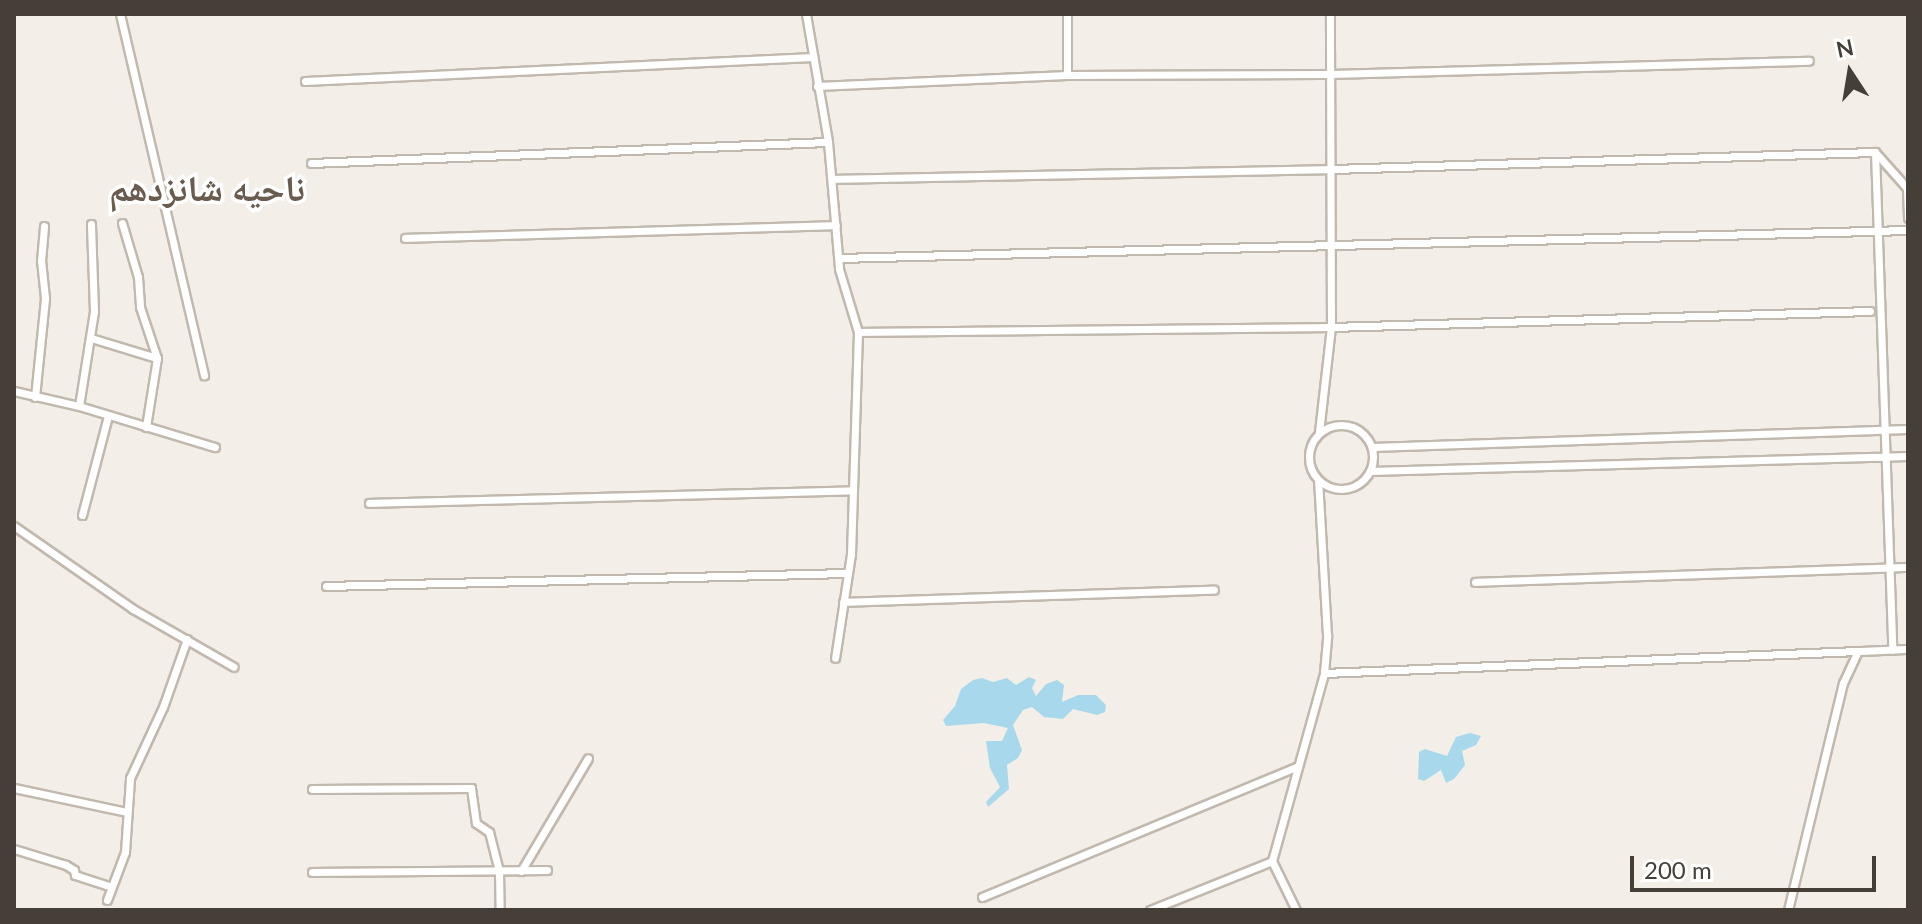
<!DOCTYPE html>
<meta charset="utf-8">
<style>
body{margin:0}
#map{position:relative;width:1922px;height:924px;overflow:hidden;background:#f3efe8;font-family:Lato,"Noto Naskh Arabic",sans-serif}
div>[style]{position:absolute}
.water>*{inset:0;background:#a8d8ec}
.roads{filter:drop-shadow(2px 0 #c1b8ae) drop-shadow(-2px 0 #c1b8ae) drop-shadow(0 2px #c1b8ae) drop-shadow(0 -2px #c1b8ae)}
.minor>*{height:7px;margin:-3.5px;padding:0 3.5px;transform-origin:3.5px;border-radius:3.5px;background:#fff}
.minor>.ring{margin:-3.5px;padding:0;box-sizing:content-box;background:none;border:7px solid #fff;border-radius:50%}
span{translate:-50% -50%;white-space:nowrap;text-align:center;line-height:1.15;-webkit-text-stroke:7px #fff;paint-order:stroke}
.district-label{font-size:36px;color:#695c4f;font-weight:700}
.frame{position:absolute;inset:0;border:16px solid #463f37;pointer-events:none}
.north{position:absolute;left:1810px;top:32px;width:80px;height:80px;-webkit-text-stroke:6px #fff;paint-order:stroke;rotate:348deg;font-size:22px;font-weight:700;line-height:32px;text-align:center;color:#463f37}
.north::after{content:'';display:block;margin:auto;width:28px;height:36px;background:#463f37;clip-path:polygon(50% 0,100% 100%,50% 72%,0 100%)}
.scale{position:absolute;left:1630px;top:856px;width:246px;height:36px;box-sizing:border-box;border:4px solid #463f37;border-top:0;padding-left:10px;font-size:24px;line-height:28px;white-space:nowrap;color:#463f37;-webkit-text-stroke:6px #fff;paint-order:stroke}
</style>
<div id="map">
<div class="water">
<i style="clip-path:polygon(1029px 677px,1036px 680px,1032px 688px,1036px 696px,1046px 684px,1057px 680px,1064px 685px,1062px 702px,1078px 695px,1096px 695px,1106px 705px,1105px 712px,1097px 715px,1073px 709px,1063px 719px,1044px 717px,1032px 707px,1023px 710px,1013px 725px,1022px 750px,1018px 758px,1007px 765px,1009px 789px,988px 807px,986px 802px,1000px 787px,990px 768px,986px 741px,1002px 741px,1008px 728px,984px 723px,946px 726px,943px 720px,955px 706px,961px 689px,973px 680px,982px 678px,993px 682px,1007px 678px,1016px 685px)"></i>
<i style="clip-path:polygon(1470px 733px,1481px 736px,1476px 745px,1462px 751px,1465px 765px,1454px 779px,1446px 783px,1441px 770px,1424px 781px,1418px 779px,1419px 752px,1425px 749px,1447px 756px,1456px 737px)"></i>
</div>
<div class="roads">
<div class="minor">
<i style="left:120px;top:14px;width:371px;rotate:76.9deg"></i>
<i style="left:806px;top:14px;width:130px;rotate:80.2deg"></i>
<i style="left:828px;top:142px;width:127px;rotate:85deg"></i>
<i style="left:839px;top:269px;width:66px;rotate:73.2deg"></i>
<i style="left:858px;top:332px;width:222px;rotate:91.8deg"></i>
<i style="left:851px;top:554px;width:105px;rotate:98.7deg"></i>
<i style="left:1067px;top:75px;width:61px;rotate:-90deg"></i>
<i style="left:305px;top:81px;width:509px;rotate:-2.7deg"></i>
<i style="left:817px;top:86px;width:250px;rotate:-2.5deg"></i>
<i style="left:1067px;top:75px;width:264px;rotate:-0.2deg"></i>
<i style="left:1331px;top:74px;width:478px;rotate:-1.6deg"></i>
<i style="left:1875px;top:152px;width:498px;rotate:88deg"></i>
<i style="left:1875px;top:152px;width:48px;rotate:48.4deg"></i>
<i style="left:1907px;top:188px;width:30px;rotate:88deg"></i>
<i style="left:311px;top:163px;width:517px;rotate:-2.33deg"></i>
<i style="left:832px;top:179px;width:501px;rotate:-1.14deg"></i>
<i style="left:1333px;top:169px;width:542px;rotate:-1.8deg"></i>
<i style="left:122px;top:223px;width:56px;rotate:73.5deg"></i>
<i style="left:138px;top:277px;width:30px;rotate:86deg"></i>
<i style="left:140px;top:307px;width:54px;rotate:71.6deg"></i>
<i style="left:405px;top:238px;width:431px;rotate:-1.7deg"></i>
<i style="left:839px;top:258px;width:1069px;rotate:-1.5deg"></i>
<i style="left:858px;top:332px;width:473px;rotate:-0.6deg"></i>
<i style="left:1331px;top:327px;width:539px;rotate:-1.7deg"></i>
<i style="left:91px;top:338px;width:69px;rotate:16.9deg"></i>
<i style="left:157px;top:358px;width:70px;rotate:99.1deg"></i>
<i style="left:14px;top:391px;width:67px;rotate:13deg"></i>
<i style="left:79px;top:406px;width:142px;rotate:16.8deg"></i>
<i style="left:35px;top:397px;width:100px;rotate:-84.2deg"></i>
<i style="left:45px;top:298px;width:37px;rotate:-96deg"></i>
<i style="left:41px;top:261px;width:35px;rotate:-85deg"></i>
<i style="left:79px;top:406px;width:96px;rotate:-81deg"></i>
<i style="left:94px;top:311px;width:87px;rotate:-92deg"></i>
<i class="ring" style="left:1309px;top:425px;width:57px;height:57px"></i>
<i style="left:1319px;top:432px;width:106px;rotate:-83.5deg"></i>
<i style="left:1331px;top:327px;width:313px;rotate:-90.2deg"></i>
<i style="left:1372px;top:447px;width:536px;rotate:-1.92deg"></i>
<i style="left:1370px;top:471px;width:538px;rotate:-1.6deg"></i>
<i style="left:369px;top:503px;width:484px;rotate:-1.5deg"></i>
<i style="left:82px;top:515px;width:102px;rotate:-75.3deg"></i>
<i style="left:14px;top:526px;width:145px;rotate:34.9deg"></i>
<i style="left:133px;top:609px;width:116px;rotate:29.9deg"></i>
<i style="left:1475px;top:582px;width:433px;rotate:-2deg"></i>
<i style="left:326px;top:586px;width:522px;rotate:-1.43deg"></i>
<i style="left:843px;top:602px;width:371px;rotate:-1.9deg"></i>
<i style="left:1324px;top:673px;width:534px;rotate:-2.36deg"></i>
<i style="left:14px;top:788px;width:116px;rotate:12deg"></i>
<i style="left:312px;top:789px;width:159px;rotate:-0.4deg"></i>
<i style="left:471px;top:788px;width:35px;rotate:82deg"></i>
<i style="left:476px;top:823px;width:16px;rotate:35deg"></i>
<i style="left:489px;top:832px;width:40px;rotate:75.6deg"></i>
<i style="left:499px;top:871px;width:39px;rotate:89deg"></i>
<i style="left:14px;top:849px;width:54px;rotate:17.1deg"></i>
<i style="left:66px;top:865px;width:9px;rotate:32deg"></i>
<i style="left:74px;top:870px;width:5px;rotate:79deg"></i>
<i style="left:75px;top:875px;width:38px;rotate:18deg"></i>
<i style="left:521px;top:871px;width:131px;rotate:-59.3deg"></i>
<i style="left:312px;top:872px;width:235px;rotate:-0.5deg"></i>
<i style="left:982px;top:897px;width:342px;rotate:-22.5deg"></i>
<i style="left:107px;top:900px;width:51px;rotate:-69.4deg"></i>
<i style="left:125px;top:852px;width:74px;rotate:-86.1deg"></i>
<i style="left:130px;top:778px;width:78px;rotate:-65.1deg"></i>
<i style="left:163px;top:707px;width:72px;rotate:-70.6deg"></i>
<i style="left:1150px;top:910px;width:131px;rotate:-21.9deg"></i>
<i style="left:1296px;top:910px;width:55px;rotate:-116.1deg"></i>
<i style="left:1272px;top:861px;width:195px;rotate:-74.5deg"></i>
<i style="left:1324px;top:673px;width:38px;rotate:-85deg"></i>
<i style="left:1327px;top:635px;width:154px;rotate:-93.3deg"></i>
<i style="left:1788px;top:910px;width:234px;rotate:-76.4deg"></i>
<i style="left:1843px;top:683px;width:35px;rotate:-65deg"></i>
<i style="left:1858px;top:651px;width:50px;rotate:-2.3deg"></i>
</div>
</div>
<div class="district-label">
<span style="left:207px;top:188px">ناحیه شانزدهم</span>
</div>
<div class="frame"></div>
<div class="north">N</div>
<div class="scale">200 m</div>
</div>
